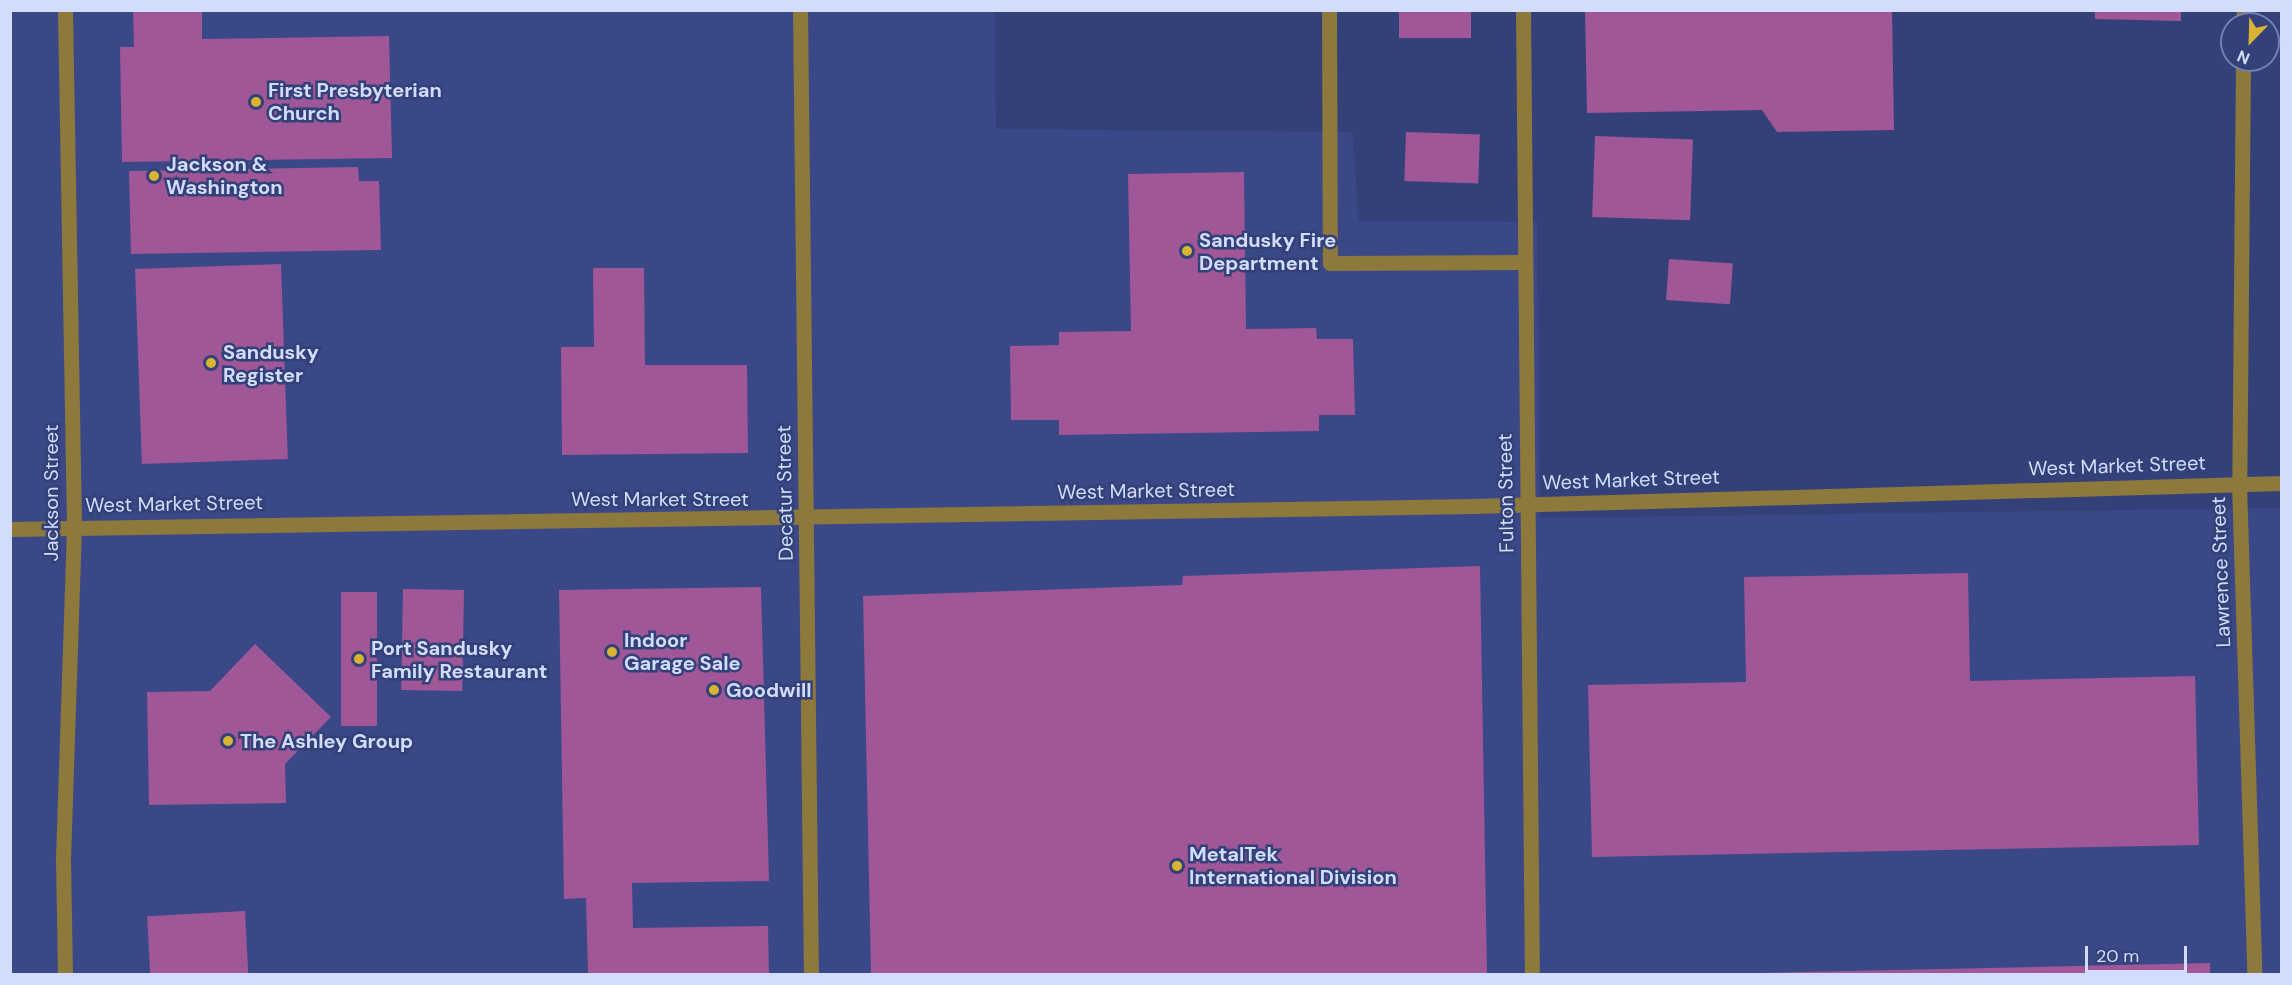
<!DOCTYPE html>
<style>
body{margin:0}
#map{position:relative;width:2292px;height:985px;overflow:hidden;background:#344178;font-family:"DM Sans",sans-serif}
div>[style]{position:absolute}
.built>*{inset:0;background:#3a4887}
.building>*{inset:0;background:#9f5797;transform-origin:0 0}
.minor>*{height:15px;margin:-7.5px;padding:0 7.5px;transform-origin:7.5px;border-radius:7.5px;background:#8d793c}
.dots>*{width:16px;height:16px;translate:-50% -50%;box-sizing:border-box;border:3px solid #344178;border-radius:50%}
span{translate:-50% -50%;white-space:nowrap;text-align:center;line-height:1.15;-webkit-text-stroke:5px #344178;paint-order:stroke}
.poi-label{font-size:20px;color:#d2ddfe;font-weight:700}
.left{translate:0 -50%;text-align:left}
.street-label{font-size:20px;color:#d2ddfe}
.frame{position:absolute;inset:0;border:12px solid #d2ddfe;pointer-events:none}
.north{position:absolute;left:2220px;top:12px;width:60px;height:60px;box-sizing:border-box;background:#344178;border:2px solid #737fae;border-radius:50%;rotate:203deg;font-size:16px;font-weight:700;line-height:24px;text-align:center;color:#d2ddfe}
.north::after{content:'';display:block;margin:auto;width:21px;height:27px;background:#d9b334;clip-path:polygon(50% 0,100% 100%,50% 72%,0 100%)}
.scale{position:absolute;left:2085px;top:946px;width:102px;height:27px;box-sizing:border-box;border:3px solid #d2ddfe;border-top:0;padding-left:8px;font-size:18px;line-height:21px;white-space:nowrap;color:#d2ddfe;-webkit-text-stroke:4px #344178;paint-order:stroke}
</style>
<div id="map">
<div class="built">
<i style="clip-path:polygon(10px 11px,994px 11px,996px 129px,1352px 132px,1359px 221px,1537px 222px,1540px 518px,2281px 508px,2281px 974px,11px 974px)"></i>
</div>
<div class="building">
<i style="clip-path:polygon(133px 10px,202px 10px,202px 39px,389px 36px,392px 158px,122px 162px,120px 47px,134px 47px)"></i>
<i style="left:1399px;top:10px;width:72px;height:28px"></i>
<i style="clip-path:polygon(1585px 10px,1892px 10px,1894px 130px,1777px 132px,1762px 110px,1587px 113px)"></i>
<i style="clip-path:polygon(2095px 10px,2181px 10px,2181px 21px,2095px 19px)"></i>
<i style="left:1406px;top:132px;width:74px;height:49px;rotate:2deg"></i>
<i style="left:1595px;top:136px;width:98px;height:81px;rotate:2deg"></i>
<i style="clip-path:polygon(358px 167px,359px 181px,379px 181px,381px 250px,131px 254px,129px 171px)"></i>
<i style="clip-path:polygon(1244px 172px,1246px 329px,1316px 328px,1317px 339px,1353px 339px,1355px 415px,1319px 415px,1319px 431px,1059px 435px,1059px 420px,1011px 420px,1010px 346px,1059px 345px,1059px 332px,1131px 331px,1128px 174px)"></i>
<i style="left:1669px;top:259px;width:64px;height:41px;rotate:4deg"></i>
<i style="left:281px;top:264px;width:195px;height:146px;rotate:88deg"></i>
<i style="clip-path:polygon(593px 268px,644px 268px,645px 365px,747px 365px,748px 453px,562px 455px,561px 347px,594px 347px)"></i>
<i style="clip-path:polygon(1480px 566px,1487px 974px,871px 974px,863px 596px,1182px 585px,1183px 576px)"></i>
<i style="clip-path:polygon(1968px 573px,1970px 681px,2195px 676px,2199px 845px,1592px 857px,1588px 685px,1746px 682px,1744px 577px)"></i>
<i style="clip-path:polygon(761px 587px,769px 881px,632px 883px,633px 928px,768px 926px,769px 974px,588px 974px,586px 898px,564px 899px,559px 590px)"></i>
<i style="left:403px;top:589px;width:61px;height:101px;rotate:1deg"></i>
<i style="left:341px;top:592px;width:36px;height:134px"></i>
<i style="clip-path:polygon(255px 644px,331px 717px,285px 764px,286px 803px,149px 805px,147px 692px,210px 691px)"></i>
<i style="left:245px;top:911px;width:63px;height:98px;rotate:87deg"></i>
<i style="clip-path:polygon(2210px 963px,2210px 974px,1760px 974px,1760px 973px)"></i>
</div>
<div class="minor">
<i style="left:65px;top:10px;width:517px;rotate:89deg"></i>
<i style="left:74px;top:527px;width:333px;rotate:91.9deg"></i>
<i style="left:63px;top:860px;width:114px;rotate:89deg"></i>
<i style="left:800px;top:10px;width:964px;rotate:89.35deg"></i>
<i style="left:1329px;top:10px;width:253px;rotate:89.8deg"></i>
<i style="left:1330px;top:263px;width:195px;rotate:-0.3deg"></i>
<i style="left:1523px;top:10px;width:964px;rotate:89.47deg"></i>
<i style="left:2243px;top:24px;width:14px;rotate:-86deg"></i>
<i style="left:2243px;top:60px;width:424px;rotate:90.5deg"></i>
<i style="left:2239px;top:484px;width:490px;rotate:88.2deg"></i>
<i style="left:10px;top:529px;width:1465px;rotate:-0.9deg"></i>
<i style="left:1475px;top:506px;width:807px;rotate:-1.63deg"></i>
</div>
<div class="dots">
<i style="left:256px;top:102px;background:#d9b334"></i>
<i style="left:154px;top:176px;background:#d9b334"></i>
<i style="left:1187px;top:251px;background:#d9b334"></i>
<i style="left:211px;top:363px;background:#d9b334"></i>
<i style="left:612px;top:652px;background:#d9b334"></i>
<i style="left:359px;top:659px;background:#d9b334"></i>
<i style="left:714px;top:690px;background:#d9b334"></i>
<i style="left:228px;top:741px;background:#d9b334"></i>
<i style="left:1177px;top:866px;background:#d9b334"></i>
</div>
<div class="poi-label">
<span class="left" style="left:268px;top:102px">First Presbyterian<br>Church</span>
<span class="left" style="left:166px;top:176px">Jackson &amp;<br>Washington</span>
<span class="left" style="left:1199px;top:252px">Sandusky Fire<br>Department</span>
<span class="left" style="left:223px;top:364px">Sandusky<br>Register</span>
<span class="left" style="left:624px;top:652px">Indoor<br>Garage Sale</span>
<span class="left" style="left:371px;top:660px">Port Sandusky<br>Family Restaurant</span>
<span class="left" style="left:726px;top:690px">Goodwill</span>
<span class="left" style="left:240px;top:741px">The Ashley Group</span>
<span class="left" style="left:1189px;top:866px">MetalTek<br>International Division</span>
</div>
<div class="street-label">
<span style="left:2117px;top:466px;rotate:-2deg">West Market Street</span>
<span style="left:1631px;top:480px;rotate:-2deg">West Market Street</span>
<span style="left:1146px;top:491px;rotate:-1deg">West Market Street</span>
<span style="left:51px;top:493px;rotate:-90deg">Jackson Street</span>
<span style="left:785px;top:493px;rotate:-91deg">Decatur Street</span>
<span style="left:1506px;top:493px;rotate:-91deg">Fulton Street</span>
<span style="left:660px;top:499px">West Market Street</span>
<span style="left:174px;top:504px;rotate:-1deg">West Market Street</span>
<span style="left:2221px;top:572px;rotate:-92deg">Lawrence Street</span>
</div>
<div class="frame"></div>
<div class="north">N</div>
<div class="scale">20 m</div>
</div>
